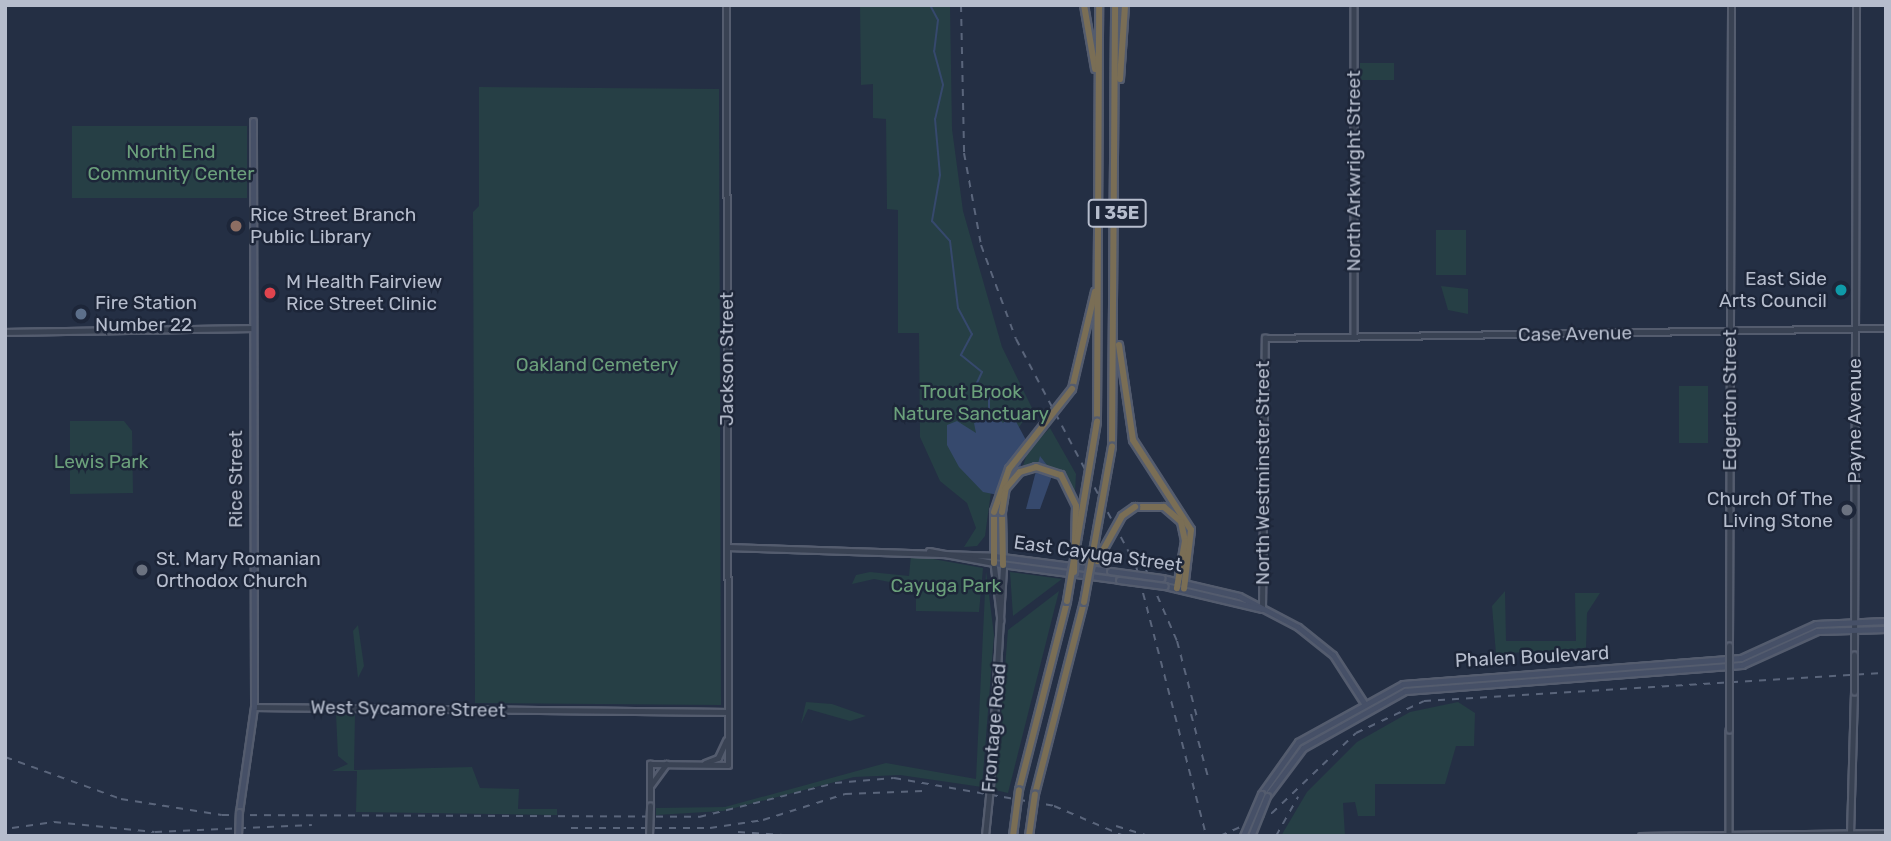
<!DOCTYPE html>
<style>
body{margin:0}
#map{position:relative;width:1891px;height:841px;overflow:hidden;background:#242f44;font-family:Rubik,sans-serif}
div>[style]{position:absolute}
.green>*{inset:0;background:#263f45;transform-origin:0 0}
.water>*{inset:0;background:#36496d}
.stream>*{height:2px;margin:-1px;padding:0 1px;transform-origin:1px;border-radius:1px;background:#36496d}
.roads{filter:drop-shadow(2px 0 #545c6e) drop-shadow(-2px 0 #545c6e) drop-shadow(0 2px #545c6e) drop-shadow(0 -2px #545c6e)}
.tertiary>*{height:4.5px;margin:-2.25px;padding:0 2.25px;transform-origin:2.25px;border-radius:2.25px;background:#394253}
.secondary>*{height:5px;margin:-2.5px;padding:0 2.5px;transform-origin:2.5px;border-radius:2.5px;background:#465067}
.motorway>*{height:6px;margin:-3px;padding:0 3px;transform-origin:3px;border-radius:3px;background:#7a6e55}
.rail>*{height:2px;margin-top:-1px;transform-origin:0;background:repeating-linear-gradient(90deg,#5a657b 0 7px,transparent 0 14px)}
.bridges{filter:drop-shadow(2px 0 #545c6e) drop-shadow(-2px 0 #545c6e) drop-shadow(0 2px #545c6e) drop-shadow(0 -2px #545c6e)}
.tertiary-bridge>*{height:4.5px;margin:-2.25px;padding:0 2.25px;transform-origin:2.25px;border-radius:2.25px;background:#394253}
.secondary-bridge>*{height:5px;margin:-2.5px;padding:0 2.5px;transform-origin:2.5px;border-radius:2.5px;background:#465067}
.motorway-bridge>*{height:6px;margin:-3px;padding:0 3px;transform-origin:3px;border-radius:3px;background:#7a6e55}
.dots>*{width:19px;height:19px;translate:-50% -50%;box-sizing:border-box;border:4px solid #1d2639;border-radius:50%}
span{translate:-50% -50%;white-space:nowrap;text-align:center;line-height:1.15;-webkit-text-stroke:5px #1d2639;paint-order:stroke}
.shield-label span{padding:2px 5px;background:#1d2639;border:2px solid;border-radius:5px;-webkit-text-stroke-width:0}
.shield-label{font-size:18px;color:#b6bdcd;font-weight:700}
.park-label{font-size:19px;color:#6ba07b}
.street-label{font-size:19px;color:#b6bdcd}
.poi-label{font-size:19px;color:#b6bdcd}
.left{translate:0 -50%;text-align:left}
.right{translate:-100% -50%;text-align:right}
.frame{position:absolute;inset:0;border:7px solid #b6bdcd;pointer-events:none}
</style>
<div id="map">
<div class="green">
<i style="clip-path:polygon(860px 5px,950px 5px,952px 129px,963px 211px,1002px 347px,1032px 408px,995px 463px,985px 536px,977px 546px,964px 547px,976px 528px,967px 503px,940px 481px,920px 437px,919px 333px,898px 333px,898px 210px,887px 209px,886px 119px,873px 118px,873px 84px,861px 85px)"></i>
<i style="left:1360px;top:63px;width:34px;height:17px"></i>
<i style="clip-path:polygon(479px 87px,719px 89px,721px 705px,475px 703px,473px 212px,479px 206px)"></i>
<i style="left:72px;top:126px;width:175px;height:72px"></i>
<i style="left:1436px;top:230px;width:30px;height:45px"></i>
<i style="clip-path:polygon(1441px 286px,1468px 289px,1468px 314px,1448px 310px)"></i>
<i style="left:1708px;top:386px;width:57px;height:29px;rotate:90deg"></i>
<i style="clip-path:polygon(70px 421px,124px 421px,132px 431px,133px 493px,70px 494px)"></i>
<i style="clip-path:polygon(1050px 428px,1076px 474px,1075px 493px,1053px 467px,1023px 466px,1028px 450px)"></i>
<i style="clip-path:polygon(911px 555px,983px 568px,979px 612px,916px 611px,916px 587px,874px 579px,852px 584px,856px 575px,870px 572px,909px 576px)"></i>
<i style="clip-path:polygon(986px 571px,994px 635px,982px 787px,900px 775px,854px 777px,723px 811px,656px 815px,656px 808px,725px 807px,886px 763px,976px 779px)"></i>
<i style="clip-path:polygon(1010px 572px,1062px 579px,1013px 616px)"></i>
<i style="clip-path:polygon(1059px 591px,1008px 793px,995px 790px,1008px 630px)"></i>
<i style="clip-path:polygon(1505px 591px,1506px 641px,1576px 641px,1575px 593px,1600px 593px,1587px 613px,1586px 648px,1496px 654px,1492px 606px)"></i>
<i style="clip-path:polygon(358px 625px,364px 666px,358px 678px,353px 631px)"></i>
<i style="clip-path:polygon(806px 702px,832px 704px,866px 716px,850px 721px,808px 709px,801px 724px)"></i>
<i style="clip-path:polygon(1458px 702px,1475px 713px,1474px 746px,1456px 746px,1445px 784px,1375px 784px,1375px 816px,1358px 816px,1355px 802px,1343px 803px,1345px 836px,1281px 836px,1307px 792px,1357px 742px,1410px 712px)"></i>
<i style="clip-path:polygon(336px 714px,355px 714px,354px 770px,472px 767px,480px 788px,519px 789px,518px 809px,557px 809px,557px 815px,356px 812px,357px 771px,332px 771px,348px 764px,338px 756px)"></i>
</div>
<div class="water">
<i style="clip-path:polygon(1012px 414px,1027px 442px,1019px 472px,1003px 496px,983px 492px,959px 467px,947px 445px,947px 425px,957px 421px,976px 433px,974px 423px,995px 415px,1003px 423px)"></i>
<i style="clip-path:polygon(1040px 456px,1053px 473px,1040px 509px,1026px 509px)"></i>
</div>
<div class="stream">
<i style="left:930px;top:5px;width:17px;rotate:62deg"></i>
<i style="left:938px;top:20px;width:31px;rotate:97deg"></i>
<i style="left:934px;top:51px;width:35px;rotate:75deg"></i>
<i style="left:943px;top:85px;width:35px;rotate:103deg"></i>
<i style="left:935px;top:119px;width:56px;rotate:84.9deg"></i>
<i style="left:940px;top:175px;width:47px;rotate:99.9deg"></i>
<i style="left:932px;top:221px;width:27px;rotate:48deg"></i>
<i style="left:950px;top:241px;width:67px;rotate:83.2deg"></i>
<i style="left:958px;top:308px;width:30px;rotate:62deg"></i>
<i style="left:972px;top:334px;width:24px;rotate:118deg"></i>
<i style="left:961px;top:355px;width:27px;rotate:39deg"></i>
<i style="left:982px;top:372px;width:19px;rotate:115deg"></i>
<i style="left:974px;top:389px;width:17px;rotate:31deg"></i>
<i style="left:989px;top:398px;width:20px;rotate:90deg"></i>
</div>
<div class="roads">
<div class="tertiary">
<i style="left:1354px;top:5px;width:332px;rotate:90deg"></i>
<i style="left:5px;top:332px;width:247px;rotate:-0.9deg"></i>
<i style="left:727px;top:547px;width:267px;rotate:1.9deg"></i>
<i style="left:929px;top:551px;width:66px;rotate:10.5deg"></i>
<i style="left:994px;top:563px;width:58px;rotate:83.1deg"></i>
<i style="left:1262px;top:609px;width:271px;rotate:-89.4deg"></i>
<i style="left:1265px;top:338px;width:621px;rotate:-0.92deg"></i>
<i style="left:1729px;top:646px;width:641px;rotate:-89.82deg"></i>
<i style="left:1854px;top:655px;width:650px;rotate:-89.82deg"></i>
<i style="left:254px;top:707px;width:474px;rotate:0.6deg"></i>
<i style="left:1729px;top:730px;width:105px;rotate:90deg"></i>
<i style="left:705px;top:763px;width:14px;rotate:-21deg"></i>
<i style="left:718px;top:758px;width:19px;rotate:-65deg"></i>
<i style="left:651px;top:785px;width:26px;rotate:-54deg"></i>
<i style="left:990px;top:787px;width:222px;rotate:-86.6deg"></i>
<i style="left:650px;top:806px;width:42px;rotate:-90deg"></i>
<i style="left:650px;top:764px;width:78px;rotate:0.7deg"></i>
<i style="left:728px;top:765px;width:760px;rotate:-90.15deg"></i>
<i style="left:1850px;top:835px;width:143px;rotate:-88.4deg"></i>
<i style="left:1641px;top:836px;width:245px;rotate:-0.7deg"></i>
</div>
<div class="secondary">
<i style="left:994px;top:556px;width:117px;rotate:7.4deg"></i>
<i style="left:994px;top:563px;width:126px;rotate:7.7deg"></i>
<i style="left:1162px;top:578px;width:79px;rotate:13.2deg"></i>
<i style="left:1239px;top:596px;width:67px;rotate:27.7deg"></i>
<i style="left:1298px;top:627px;width:45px;rotate:38.7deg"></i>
<i style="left:1333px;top:655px;width:57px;rotate:57.1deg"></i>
<i style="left:1165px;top:586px;width:100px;rotate:13.3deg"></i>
<i style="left:1261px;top:794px;width:64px;rotate:-54.6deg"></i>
<i style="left:1298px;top:742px;width:120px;rotate:-28.9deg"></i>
<i style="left:1403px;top:684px;width:339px;rotate:-4.4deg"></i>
<i style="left:1741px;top:658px;width:82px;rotate:-24.4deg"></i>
<i style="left:1816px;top:624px;width:70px;rotate:-2.5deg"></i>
<i style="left:1267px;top:796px;width:60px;rotate:-53.1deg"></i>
<i style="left:1303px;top:748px;width:117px;rotate:-29.2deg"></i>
<i style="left:1405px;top:691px;width:338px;rotate:-4.4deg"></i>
<i style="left:1742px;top:665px;width:82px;rotate:-24.4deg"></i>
<i style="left:1817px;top:631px;width:69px;rotate:-1.7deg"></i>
<i style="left:239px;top:812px;width:106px;rotate:-81.9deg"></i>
<i style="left:254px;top:707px;width:586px;rotate:-90.1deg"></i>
</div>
<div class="motorway">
<i style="left:1084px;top:5px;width:65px;rotate:80.2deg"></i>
<i style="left:1120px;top:79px;width:74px;rotate:-86.1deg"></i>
<i style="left:1119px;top:345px;width:96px;rotate:81.6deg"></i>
<i style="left:1133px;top:440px;width:107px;rotate:57.2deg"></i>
<i style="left:1191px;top:530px;width:59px;rotate:96.8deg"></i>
<i style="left:1072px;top:389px;width:100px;rotate:-76.7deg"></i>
<i style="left:1097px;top:421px;width:416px;rotate:-89.7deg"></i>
<i style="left:1112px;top:446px;width:441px;rotate:-89.6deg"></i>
<i style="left:1135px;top:507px;width:29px"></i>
<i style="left:1164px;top:507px;width:23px;rotate:41deg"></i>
<i style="left:1181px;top:522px;width:19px;rotate:78deg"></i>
<i style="left:1185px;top:541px;width:48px;rotate:99.7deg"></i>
<i style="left:994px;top:512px;width:51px;rotate:90deg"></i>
<i style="left:1002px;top:512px;width:53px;rotate:88.9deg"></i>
<i style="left:1019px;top:790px;width:195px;rotate:-75.7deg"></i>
<i style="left:1035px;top:794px;width:198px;rotate:-75.7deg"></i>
</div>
</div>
<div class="rail">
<i style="left:961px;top:5px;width:148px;rotate:88.8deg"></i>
<i style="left:964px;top:153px;width:94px;rotate:79.5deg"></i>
<i style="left:981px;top:245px;width:100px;rotate:69.6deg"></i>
<i style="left:1016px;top:339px;width:257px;rotate:62.1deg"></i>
<i style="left:1136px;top:566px;width:274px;rotate:75.4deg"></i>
<i style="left:1146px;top:570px;width:77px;rotate:66.4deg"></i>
<i style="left:1177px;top:641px;width:83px;rotate:75.3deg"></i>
<i style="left:1191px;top:714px;width:65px;rotate:74.9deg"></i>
<i style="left:5px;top:757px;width:123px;rotate:19.9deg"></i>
<i style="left:121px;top:799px;width:102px;rotate:9deg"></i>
<i style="left:222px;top:815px;width:477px;rotate:0.2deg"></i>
<i style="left:699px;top:817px;width:140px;rotate:-14deg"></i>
<i style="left:835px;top:783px;width:59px;rotate:-4.8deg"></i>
<i style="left:894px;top:778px;width:162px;rotate:9.9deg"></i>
<i style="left:1054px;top:806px;width:76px;rotate:23.2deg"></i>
<i style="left:1116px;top:826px;width:34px;rotate:17deg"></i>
<i style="left:12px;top:828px;width:42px;rotate:-8.1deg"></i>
<i style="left:54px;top:822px;width:101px;rotate:5.7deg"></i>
<i style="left:155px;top:832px;width:157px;rotate:-2.6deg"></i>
<i style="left:571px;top:828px;width:139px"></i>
<i style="left:710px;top:828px;width:54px;rotate:-8.6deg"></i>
<i style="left:763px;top:820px;width:86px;rotate:-17.6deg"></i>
<i style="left:845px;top:794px;width:78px;rotate:-2.2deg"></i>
<i style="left:738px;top:832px;width:60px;rotate:3.8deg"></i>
<i style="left:1220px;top:836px;width:57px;rotate:-23.9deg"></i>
<i style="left:1272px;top:813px;width:116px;rotate:-43.6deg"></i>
<i style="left:1356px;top:733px;width:75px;rotate:-25.2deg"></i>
<i style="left:1424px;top:701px;width:463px;rotate:-3.5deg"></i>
<i style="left:1276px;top:836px;width:45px;rotate:-60.6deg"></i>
</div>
<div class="bridges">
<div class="tertiary-bridge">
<i style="left:1854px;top:692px;width:37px;rotate:-90deg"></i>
<i style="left:1729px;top:730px;width:84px;rotate:-90deg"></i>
<i style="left:649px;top:836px;width:30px;rotate:-88deg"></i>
<i style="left:985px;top:836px;width:49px;rotate:-84.2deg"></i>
</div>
<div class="secondary-bridge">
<i style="left:1110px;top:571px;width:52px;rotate:7.7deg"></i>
<i style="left:1119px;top:580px;width:46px;rotate:7.4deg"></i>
<i style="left:238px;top:836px;width:24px;rotate:-88deg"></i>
<i style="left:1243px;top:836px;width:46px;rotate:-66.8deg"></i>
<i style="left:1251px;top:836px;width:43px;rotate:-68.2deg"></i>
</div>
<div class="motorway-bridge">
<i style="left:994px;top:512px;width:46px;rotate:-70.8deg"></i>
<i style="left:1009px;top:469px;width:102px;rotate:-51.8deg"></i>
<i style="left:1002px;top:512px;width:24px;rotate:-81deg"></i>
<i style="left:1006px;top:488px;width:21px;rotate:-49deg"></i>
<i style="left:1020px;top:472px;width:17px;rotate:-17deg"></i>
<i style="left:1036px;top:467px;width:26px;rotate:18deg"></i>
<i style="left:1061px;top:475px;width:34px;rotate:64deg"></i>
<i style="left:1076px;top:506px;width:66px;rotate:91.7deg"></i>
<i style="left:1097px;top:561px;width:51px;rotate:-60.9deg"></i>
<i style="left:1122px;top:516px;width:16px;rotate:-35deg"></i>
<i style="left:1067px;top:601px;width:182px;rotate:-80.5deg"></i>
<i style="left:1084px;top:602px;width:158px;rotate:-79.8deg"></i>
<i style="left:1013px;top:836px;width:46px;rotate:-82.6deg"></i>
<i style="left:1029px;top:836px;width:42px;rotate:-81.9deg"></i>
</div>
</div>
<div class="dots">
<i style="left:236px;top:226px;background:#8d6e63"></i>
<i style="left:1841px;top:290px;background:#0f9aa8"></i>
<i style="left:270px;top:293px;background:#e0444e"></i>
<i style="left:81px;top:314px;background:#5c6f8a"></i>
<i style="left:1847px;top:510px;background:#6b7280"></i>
<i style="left:142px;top:570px;background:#6b7280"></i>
</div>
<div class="shield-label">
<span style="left:1117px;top:213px">I 35E</span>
</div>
<div class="park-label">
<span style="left:171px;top:163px">North End<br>Community Center</span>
<span style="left:597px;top:365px">Oakland Cemetery</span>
<span style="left:971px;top:403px">Trout Brook<br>Nature Sanctuary</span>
<span style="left:101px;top:462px">Lewis Park</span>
<span style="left:946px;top:586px">Cayuga Park</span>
</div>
<div class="street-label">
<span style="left:1354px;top:171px;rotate:-90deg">North Arkwright Street</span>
<span style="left:1575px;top:334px;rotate:-1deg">Case Avenue</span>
<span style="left:727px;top:359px;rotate:-90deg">Jackson Street</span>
<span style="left:1730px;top:400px;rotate:-90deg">Edgerton Street</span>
<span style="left:1855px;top:421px;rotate:-90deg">Payne Avenue</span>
<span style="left:1263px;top:473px;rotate:-90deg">North Westminster Street</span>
<span style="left:236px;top:479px;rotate:-90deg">Rice Street</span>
<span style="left:1098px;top:554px;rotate:8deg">East Cayuga Street</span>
<span style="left:1532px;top:657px;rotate:-3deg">Phalen Boulevard</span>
<span style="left:408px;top:709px;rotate:1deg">West Sycamore Street</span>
<span style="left:994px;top:728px;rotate:-85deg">Frontage Road</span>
</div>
<div class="poi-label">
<span class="left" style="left:250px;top:226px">Rice Street Branch<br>Public Library</span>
<span class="right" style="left:1827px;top:290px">East Side<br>Arts Council</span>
<span class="left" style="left:286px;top:293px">M Health Fairview<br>Rice Street Clinic</span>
<span class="left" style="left:95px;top:314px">Fire Station<br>Number 22</span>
<span class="right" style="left:1833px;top:510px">Church Of The<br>Living Stone</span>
<span class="left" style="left:156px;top:570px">St. Mary Romanian<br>Orthodox Church</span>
</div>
<div class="frame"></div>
</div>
